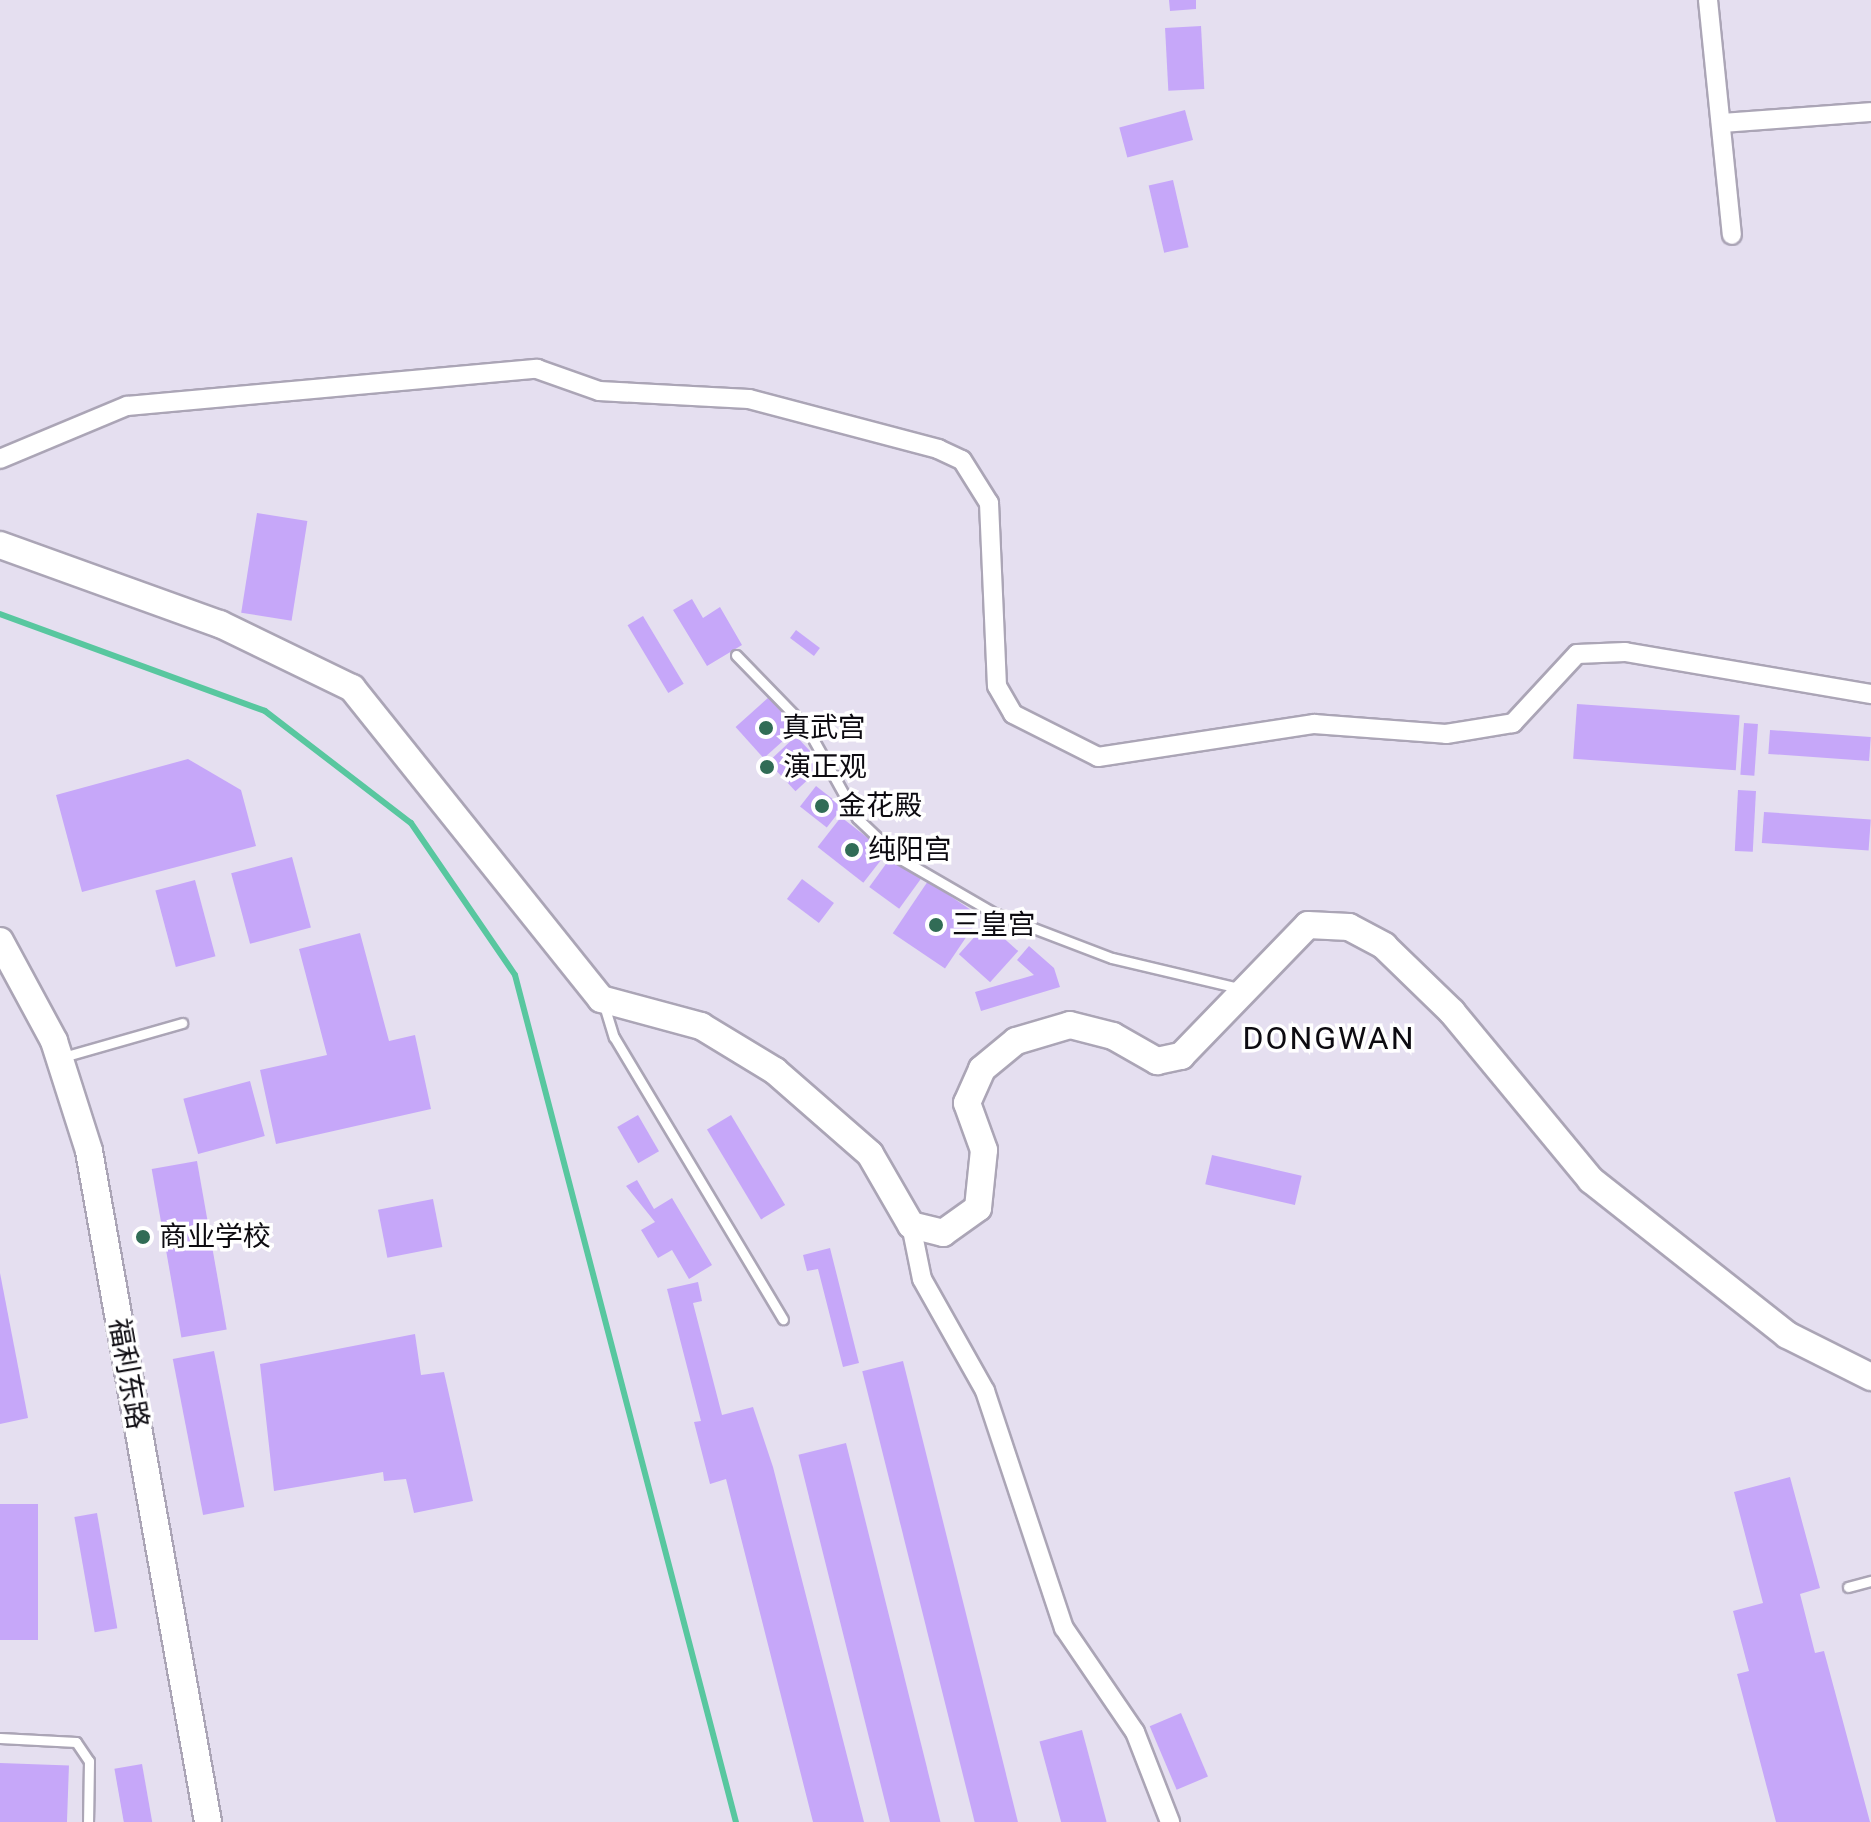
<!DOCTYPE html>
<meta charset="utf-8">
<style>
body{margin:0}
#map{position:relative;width:1871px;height:1822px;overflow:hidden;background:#e5dff0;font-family:Roboto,"Noto Sans SC",sans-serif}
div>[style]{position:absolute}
.stream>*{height:6px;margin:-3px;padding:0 3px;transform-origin:3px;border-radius:3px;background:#58c79f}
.building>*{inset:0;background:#c6a7f9;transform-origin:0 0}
.roads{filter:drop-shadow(2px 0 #aba5b6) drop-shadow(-2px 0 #aba5b6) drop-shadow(0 2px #aba5b6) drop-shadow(0 -2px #aba5b6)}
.lane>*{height:9px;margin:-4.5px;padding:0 4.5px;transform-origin:4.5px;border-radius:4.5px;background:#fff}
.street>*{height:18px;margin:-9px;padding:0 9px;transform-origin:9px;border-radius:9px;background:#fff}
.secondary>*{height:26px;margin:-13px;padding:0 13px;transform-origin:13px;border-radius:13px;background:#fff}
.dots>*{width:22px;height:22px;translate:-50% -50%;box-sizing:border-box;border:4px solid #fff;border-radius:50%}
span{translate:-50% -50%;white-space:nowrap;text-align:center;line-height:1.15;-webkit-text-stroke:7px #fff;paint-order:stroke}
.poi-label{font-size:28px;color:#0d0b11}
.left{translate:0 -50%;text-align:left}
.street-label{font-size:28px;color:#0d0b11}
.quarter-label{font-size:32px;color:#0d0b11;letter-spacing:2px}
</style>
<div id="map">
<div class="stream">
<i style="left:0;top:614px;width:282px;rotate:20.1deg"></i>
<i style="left:265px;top:711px;width:184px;rotate:37.5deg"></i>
<i style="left:411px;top:823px;width:184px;rotate:55.6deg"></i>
<i style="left:515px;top:975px;width:875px;rotate:75.38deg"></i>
</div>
<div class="building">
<i style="clip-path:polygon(1169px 0,1196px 0,1196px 9px,1170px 11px)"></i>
<i style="left:1201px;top:26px;width:63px;height:36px;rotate:87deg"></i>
<i style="left:1185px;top:110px;width:31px;height:68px;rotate:75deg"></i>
<i style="left:1173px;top:180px;width:69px;height:25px;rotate:77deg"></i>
<i style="left:257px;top:513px;width:51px;height:101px;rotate:9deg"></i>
<i style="clip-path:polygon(692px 599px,703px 618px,720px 607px,742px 645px,707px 666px,673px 610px)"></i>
<i style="left:643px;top:616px;width:79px;height:18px;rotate:59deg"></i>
<i style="left:796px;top:630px;width:30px;height:10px;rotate:37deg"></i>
<i style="left:769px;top:697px;width:42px;height:45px;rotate:48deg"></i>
<i style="left:1577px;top:704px;width:163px;height:55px;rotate:4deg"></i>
<i style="left:1744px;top:723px;width:14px;height:52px;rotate:4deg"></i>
<i style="left:1770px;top:730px;width:101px;height:24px;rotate:4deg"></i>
<i style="left:796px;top:736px;width:40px;height:38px;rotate:47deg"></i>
<i style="clip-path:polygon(188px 759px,241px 790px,256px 846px,82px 892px,56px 795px)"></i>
<i style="left:816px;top:786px;width:34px;height:26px;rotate:38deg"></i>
<i style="left:1738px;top:790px;width:18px;height:61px;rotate:3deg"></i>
<i style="left:1764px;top:812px;width:107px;height:31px;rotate:4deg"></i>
<i style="left:841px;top:817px;width:58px;height:38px;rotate:38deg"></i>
<i style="left:292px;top:857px;width:73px;height:63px;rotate:75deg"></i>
<i style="left:891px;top:857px;width:37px;height:37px;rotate:36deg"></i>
<i style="left:802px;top:879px;width:40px;height:25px;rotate:37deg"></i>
<i style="left:195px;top:880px;width:79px;height:41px;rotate:75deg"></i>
<i style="left:928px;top:881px;width:63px;height:63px;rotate:34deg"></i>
<i style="left:987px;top:923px;width:42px;height:42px;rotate:42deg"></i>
<i style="clip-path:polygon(360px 933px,389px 1041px,415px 1035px,431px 1109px,276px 1144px,260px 1070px,327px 1055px,299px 949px)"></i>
<i style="clip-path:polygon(1029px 946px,1054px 968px,1060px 987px,981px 1011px,975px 992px,1034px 975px,1017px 960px)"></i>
<i style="left:250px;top:1081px;width:57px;height:69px;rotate:75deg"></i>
<i style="left:638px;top:1115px;width:42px;height:24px;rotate:60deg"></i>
<i style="left:731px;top:1115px;width:105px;height:28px;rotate:59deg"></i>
<i style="left:1212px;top:1155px;width:92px;height:30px;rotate:13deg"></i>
<i style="left:197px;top:1161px;width:171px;height:46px;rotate:80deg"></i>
<i style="clip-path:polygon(637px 1180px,654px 1209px,672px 1198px,712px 1265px,689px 1279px,672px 1250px,658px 1258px,641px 1230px,655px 1222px,626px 1186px)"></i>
<i style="left:433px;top:1199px;width:49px;height:56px;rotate:79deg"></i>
<i style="clip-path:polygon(830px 1248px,859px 1363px,843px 1367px,818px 1269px,807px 1271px,803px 1255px)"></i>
<i style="clip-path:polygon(0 1273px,28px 1418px,0 1424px)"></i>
<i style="clip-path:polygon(698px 1282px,702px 1301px,693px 1303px,722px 1415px,753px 1407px,773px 1467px,864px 1822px,813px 1822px,726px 1479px,710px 1484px,694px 1422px,701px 1421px,667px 1289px)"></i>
<i style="clip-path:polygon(415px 1334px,421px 1375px,444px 1372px,473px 1501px,414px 1513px,406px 1479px,384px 1481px,383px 1472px,274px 1491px,260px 1364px)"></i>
<i style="left:214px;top:1351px;width:159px;height:42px;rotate:79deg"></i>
<i style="left:903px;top:1361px;width:476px;height:42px;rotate:76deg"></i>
<i style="left:846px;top:1443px;width:391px;height:49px;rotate:76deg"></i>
<i style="clip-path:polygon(1790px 1477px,1820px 1588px,1800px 1594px,1815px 1653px,1824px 1651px,1870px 1822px,1776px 1822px,1737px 1674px,1749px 1671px,1733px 1611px,1763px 1603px,1734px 1492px)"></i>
<i style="left:38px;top:1504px;width:136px;height:38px;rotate:90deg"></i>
<i style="left:97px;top:1513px;width:117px;height:23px;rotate:80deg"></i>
<i style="left:1181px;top:1713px;width:69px;height:34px;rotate:67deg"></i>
<i style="left:1082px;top:1730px;width:95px;height:44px;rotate:75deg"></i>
<i style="left:0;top:1763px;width:69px;height:59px;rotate:2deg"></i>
<i style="left:142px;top:1764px;width:59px;height:28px;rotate:80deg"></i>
</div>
<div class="roads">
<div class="lane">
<i style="left:736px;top:655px;width:102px;rotate:45.8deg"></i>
<i style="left:807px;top:728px;width:103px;rotate:60.9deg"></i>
<i style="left:857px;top:818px;width:58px;rotate:43.6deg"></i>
<i style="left:899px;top:858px;width:110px;rotate:30.1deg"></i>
<i style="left:994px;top:913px;width:126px;rotate:20.9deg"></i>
<i style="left:1112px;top:958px;width:135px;rotate:13.3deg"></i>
<i style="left:603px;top:1002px;width:37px;rotate:73deg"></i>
<i style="left:614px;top:1037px;width:329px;rotate:59.1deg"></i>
<i style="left:63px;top:1057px;width:124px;rotate:-15.9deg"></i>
<i style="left:1848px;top:1587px;width:24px;rotate:-15deg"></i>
<i style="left:0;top:1738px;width:76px;rotate:3deg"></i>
<i style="left:76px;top:1742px;width:23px;rotate:56deg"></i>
<i style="left:89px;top:1761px;width:61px;rotate:90.9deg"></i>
</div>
<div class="street">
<i style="left:1708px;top:0;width:236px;rotate:84.2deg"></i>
<i style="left:1721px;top:123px;width:150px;rotate:-4.2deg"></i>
<i style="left:0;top:459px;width:138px;rotate:-22.7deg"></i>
<i style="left:127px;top:406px;width:412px;rotate:-5.2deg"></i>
<i style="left:537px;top:369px;width:66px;rotate:19.5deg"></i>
<i style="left:599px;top:391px;width:150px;rotate:3.1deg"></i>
<i style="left:749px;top:399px;width:196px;rotate:14.8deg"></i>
<i style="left:938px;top:449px;width:26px;rotate:25deg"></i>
<i style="left:962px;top:460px;width:51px;rotate:57.9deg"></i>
<i style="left:989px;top:503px;width:183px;rotate:87.5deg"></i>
<i style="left:997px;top:686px;width:32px;rotate:60deg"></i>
<i style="left:1013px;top:714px;width:95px;rotate:26.8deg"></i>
<i style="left:1098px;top:757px;width:219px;rotate:-8.7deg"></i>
<i style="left:1314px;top:724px;width:132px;rotate:4.3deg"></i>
<i style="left:1446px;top:734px;width:68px;rotate:-9.3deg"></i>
<i style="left:1513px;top:723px;width:94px;rotate:-47.2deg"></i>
<i style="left:1577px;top:654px;width:48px;rotate:-2.4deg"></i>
<i style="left:1625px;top:652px;width:250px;rotate:9.7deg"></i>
<i style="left:911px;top:1225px;width:55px;rotate:78.5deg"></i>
<i style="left:922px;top:1279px;width:129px;rotate:60.6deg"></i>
<i style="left:985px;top:1391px;width:250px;rotate:71.6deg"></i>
<i style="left:1064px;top:1628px;width:126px;rotate:55.7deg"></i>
<i style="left:1135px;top:1732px;width:97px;rotate:68.7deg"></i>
</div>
<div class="secondary">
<i style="left:0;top:545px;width:234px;rotate:19.8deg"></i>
<i style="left:220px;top:624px;width:147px;rotate:25.9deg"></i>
<i style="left:352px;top:688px;width:398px;rotate:51.3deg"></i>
<i style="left:601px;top:999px;width:104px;rotate:15.1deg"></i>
<i style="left:701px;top:1026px;width:87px;rotate:31.3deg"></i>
<i style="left:775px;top:1071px;width:126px;rotate:41.1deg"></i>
<i style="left:870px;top:1154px;width:82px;rotate:60deg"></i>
<i style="left:911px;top:1225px;width:33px;rotate:14deg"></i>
<i style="left:943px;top:1233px;width:43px;rotate:-35.5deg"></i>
<i style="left:978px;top:1208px;width:58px;rotate:-84.1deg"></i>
<i style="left:984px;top:1150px;width:50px;rotate:-109.9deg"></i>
<i style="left:967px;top:1103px;width:37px;rotate:-66deg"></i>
<i style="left:982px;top:1069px;width:44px;rotate:-39.5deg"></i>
<i style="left:1016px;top:1041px;width:56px;rotate:-16.5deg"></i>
<i style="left:1070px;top:1025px;width:44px;rotate:14.3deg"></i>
<i style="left:1113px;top:1036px;width:51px;rotate:29.6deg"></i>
<i style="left:1157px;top:1061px;width:25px;rotate:-12deg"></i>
<i style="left:1181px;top:1056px;width:182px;rotate:-45.9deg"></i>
<i style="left:1308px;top:925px;width:41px;rotate:2.8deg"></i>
<i style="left:1349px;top:927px;width:40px;rotate:28deg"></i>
<i style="left:1384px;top:946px;width:95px;rotate:44.1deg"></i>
<i style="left:1452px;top:1012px;width:218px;rotate:50.4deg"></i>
<i style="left:1591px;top:1180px;width:250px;rotate:38.3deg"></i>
<i style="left:1787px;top:1335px;width:94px;rotate:26.6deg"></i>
<i style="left:0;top:941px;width:114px;rotate:61.6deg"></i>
<i style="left:54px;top:1041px;width:115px;rotate:72.3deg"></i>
<i style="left:89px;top:1151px;width:681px;rotate:79.94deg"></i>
</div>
</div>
<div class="dots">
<i style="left:766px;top:728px;background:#316c56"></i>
<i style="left:767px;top:767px;background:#316c56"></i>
<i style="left:822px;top:806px;background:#316c56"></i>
<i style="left:852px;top:850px;background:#316c56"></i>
<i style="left:936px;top:925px;background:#316c56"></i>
<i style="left:143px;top:1237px;background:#316c56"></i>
</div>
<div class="poi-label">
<span class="left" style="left:782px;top:728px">真武宫</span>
<span class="left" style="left:783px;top:767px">演正观</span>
<span class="left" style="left:838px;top:806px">金花殿</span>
<span class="left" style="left:868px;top:850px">纯阳宫</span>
<span class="left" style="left:952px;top:925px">三皇宫</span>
<span class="left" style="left:159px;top:1237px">商业学校</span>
</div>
<div class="street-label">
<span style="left:128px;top:1374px;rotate:80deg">福利东路</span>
</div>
<div class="quarter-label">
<span style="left:1329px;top:1038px">DONGWAN</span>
</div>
</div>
